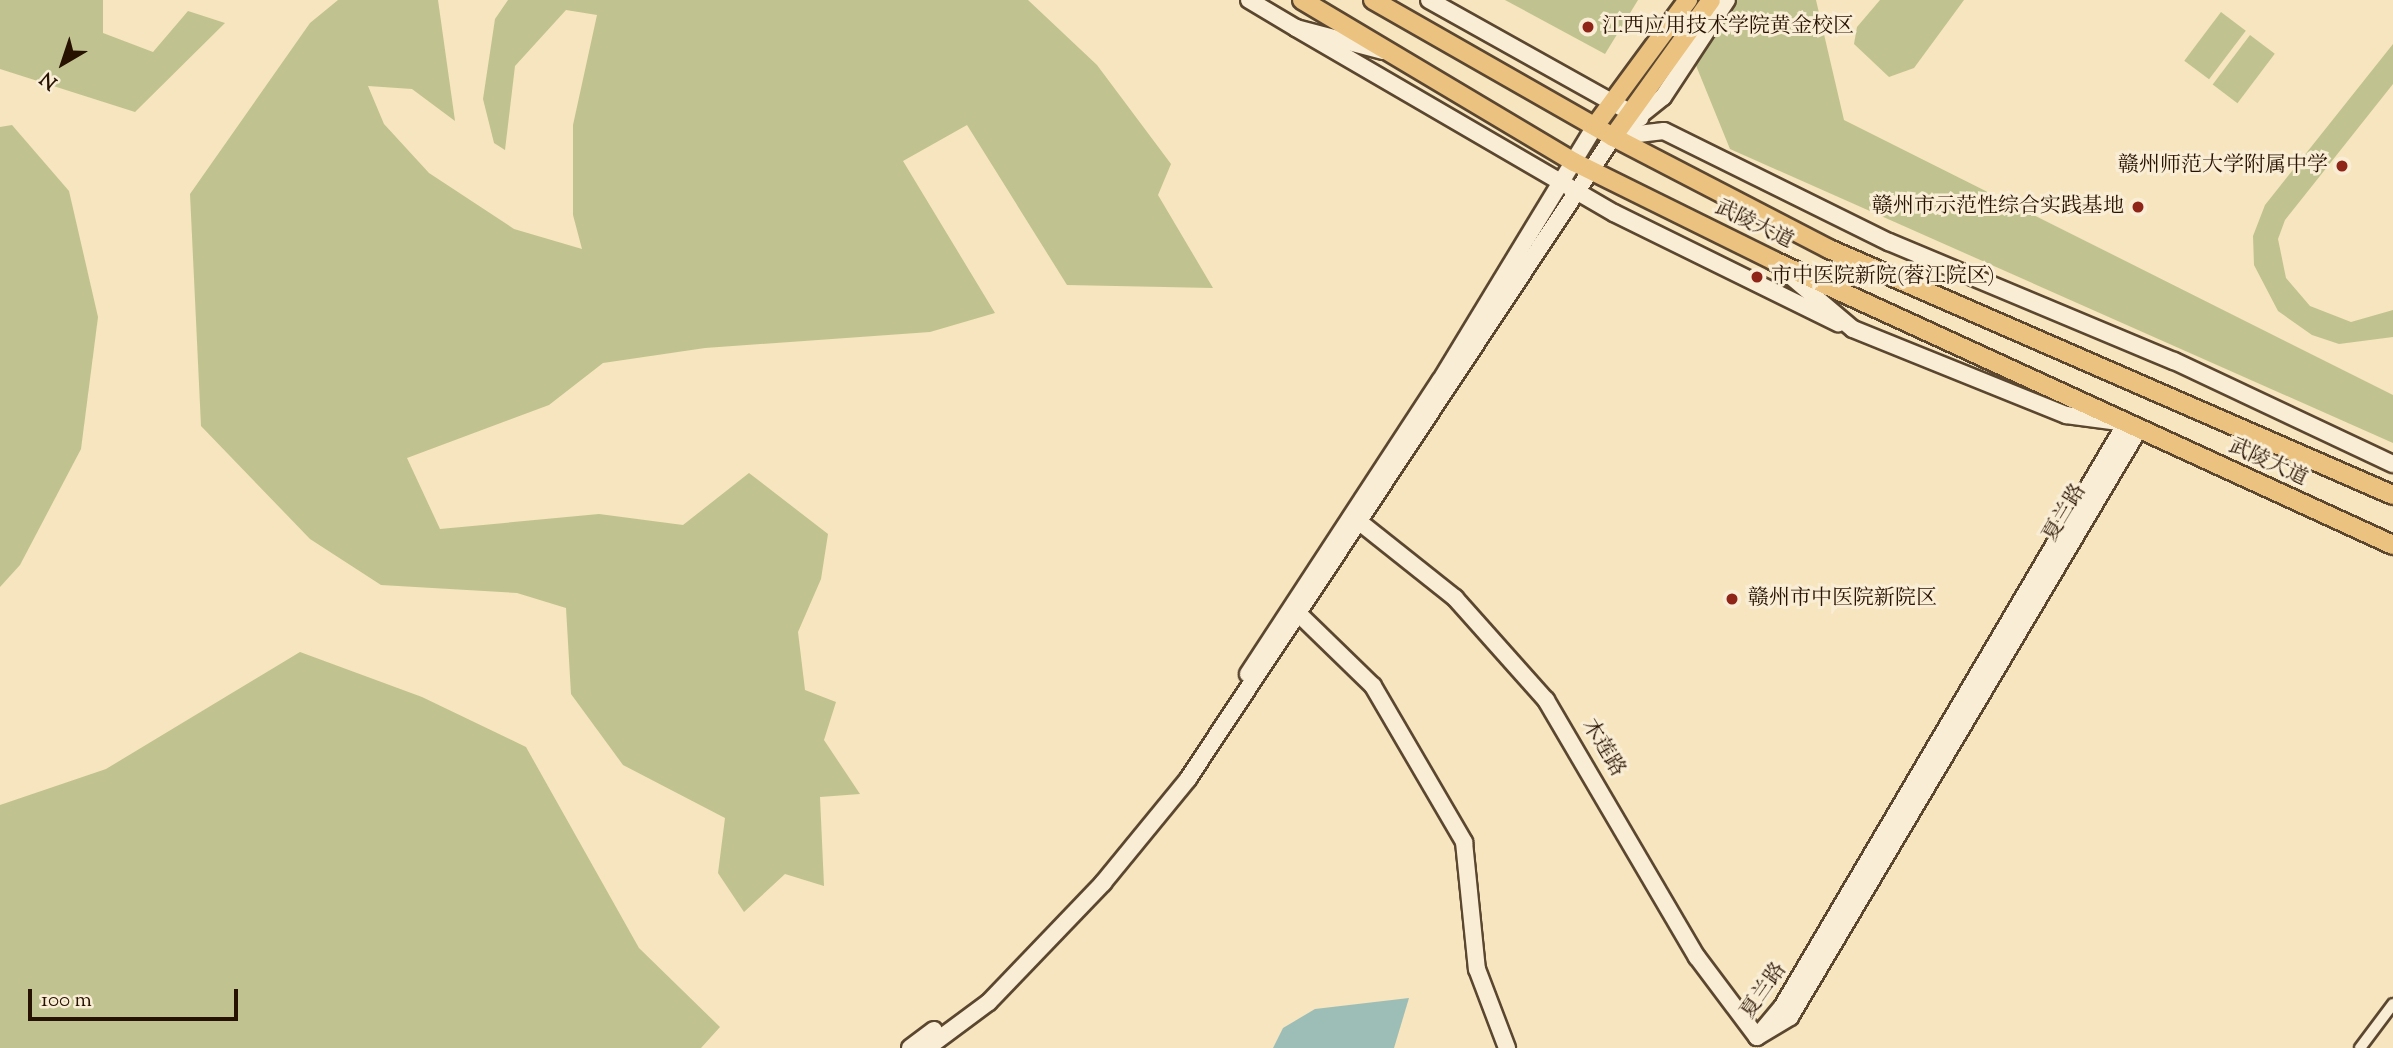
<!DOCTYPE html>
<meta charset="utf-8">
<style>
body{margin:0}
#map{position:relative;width:2393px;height:1048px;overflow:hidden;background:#f6e5be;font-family:"Sorts Mill Goudy","Noto Serif SC",serif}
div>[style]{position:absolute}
.green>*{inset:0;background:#c0c38f;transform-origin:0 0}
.water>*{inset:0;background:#9dbeb6}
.roads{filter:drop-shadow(2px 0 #5b4630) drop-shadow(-2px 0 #5b4630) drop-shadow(0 2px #5b4630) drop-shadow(0 -2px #5b4630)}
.street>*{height:10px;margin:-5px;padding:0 5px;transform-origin:5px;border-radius:5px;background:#f9eed5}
.secondary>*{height:16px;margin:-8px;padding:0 8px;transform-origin:8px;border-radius:8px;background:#f9eed5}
.primary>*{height:18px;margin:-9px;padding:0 9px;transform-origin:9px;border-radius:9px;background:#ebc27f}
.dots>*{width:19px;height:19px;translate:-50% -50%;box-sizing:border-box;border:4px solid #f9eed5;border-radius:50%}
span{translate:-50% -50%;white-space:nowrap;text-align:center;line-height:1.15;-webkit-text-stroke:6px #f9eed5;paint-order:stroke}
.poi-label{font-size:21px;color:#271100}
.left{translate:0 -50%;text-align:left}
.right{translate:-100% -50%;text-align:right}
.street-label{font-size:21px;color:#271100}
.north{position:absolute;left:28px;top:28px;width:70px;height:70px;-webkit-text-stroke:5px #f9eed5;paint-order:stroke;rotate:219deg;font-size:19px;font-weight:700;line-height:28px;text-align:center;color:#271100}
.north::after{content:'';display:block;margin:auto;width:24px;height:32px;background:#271100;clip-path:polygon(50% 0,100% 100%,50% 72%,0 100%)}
.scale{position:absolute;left:28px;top:989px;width:210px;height:32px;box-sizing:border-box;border:4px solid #271100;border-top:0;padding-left:9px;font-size:21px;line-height:24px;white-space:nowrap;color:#271100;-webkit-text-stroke:5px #f9eed5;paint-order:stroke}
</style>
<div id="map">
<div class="green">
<i style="clip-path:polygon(0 0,103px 0,103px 33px,153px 52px,188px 11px,225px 23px,135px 112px,0 69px)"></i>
<i style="clip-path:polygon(338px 0,438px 0,455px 121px,412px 89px,368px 86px,384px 124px,429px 173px,514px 229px,582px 249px,573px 215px,573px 125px,597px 15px,566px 10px,515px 66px,505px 150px,494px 143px,483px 99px,495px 19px,508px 0,1028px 0,1097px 65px,1171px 164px,1158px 195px,1213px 288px,1067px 285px,967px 125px,903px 161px,995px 313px,930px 332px,705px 348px,603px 363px,549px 405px,407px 458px,440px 529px,599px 514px,683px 525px,749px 473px,828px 534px,821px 579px,798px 632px,805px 690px,836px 702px,824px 740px,860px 794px,820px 797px,824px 886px,785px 874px,744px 912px,718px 873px,725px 818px,623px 765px,571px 694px,566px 608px,517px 593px,381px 585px,310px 539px,201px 426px,190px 194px,310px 23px)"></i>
<i style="clip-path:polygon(1505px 0,1638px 0,1605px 54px)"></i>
<i style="clip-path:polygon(1737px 0,1816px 0,1844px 120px,2393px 395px,2393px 443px,1730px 149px,1695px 63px)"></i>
<i style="clip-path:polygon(1880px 0,1964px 0,1914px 68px,1889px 77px,1854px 44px,1857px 27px)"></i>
<i style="left:2221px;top:12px;width:31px;height:61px;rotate:37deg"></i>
<i style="left:2250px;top:35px;width:31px;height:62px;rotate:37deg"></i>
<i style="clip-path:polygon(2393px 44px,2393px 84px,2285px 220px,2278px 239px,2286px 278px,2310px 306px,2351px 322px,2393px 310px,2393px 337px,2339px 344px,2312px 335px,2278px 311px,2254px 265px,2253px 236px,2265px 205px)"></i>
<i style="clip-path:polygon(12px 125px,69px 191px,98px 317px,81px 449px,20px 565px,0 587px,0 127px)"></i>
<i style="clip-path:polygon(300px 652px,422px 697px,526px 747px,639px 948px,720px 1027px,701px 1048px,0 1048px,0 805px,106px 769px)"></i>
</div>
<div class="water">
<i style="clip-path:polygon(1409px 998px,1394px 1048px,1273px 1048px,1283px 1028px,1315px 1009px)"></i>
</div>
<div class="roads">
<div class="street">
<i style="left:2360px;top:1048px;width:55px;rotate:-53.1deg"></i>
</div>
<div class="secondary">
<i style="left:1249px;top:0;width:55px;rotate:30.8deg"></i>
<i style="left:1296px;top:28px;width:90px;rotate:14.8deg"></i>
<i style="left:1429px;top:0;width:242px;rotate:29.2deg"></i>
<i style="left:1296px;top:28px;width:368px;rotate:30.2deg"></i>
<i style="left:1614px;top:213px;width:250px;rotate:26.2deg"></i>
<i style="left:1613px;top:137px;width:51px;rotate:-6.7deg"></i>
<i style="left:1664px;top:131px;width:251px;rotate:26.3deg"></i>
<i style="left:1889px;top:242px;width:309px;rotate:22.7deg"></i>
<i style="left:2174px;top:361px;width:242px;rotate:25.2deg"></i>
<i style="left:1781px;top:268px;width:94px;rotate:40.3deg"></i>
<i style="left:1853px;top:329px;width:230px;rotate:22deg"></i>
<i style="left:2066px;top:415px;width:61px;rotate:7.6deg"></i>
<i style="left:2126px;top:423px;width:678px;rotate:120.5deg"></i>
<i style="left:1782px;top:1007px;width:39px;rotate:130deg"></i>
<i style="left:1757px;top:1037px;width:39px;rotate:-31deg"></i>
<i style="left:1790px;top:1017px;width:684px;rotate:-59.31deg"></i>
<i style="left:1362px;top:524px;width:119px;rotate:38.5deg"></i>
<i style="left:1455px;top:598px;width:137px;rotate:48.3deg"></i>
<i style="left:1546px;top:700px;width:298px;rotate:59.6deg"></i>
<i style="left:1697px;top:957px;width:100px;rotate:53.1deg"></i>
<i style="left:1301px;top:616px;width:100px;rotate:44.2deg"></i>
<i style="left:1373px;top:686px;width:181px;rotate:59.7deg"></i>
<i style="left:1464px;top:842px;width:128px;rotate:84.2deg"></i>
<i style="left:1477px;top:969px;width:85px;rotate:69.2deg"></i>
<i style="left:1248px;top:674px;width:350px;rotate:-56.8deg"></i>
<i style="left:1440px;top:381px;width:298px;rotate:-58.7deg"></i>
<i style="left:910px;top:1048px;width:30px;rotate:-37deg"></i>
<i style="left:927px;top:1048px;width:77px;rotate:-36.6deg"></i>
<i style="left:989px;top:1002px;width:165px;rotate:-46.2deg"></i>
<i style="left:1103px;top:883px;width:134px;rotate:-50.7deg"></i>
<i style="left:1188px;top:779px;width:770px;rotate:-56.5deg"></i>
<i style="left:1613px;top:137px;width:64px;rotate:-38.7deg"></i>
<i style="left:1663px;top:97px;width:116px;rotate:-56.6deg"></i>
</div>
<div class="primary">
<i style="left:1302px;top:0;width:317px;rotate:30.8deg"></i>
<i style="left:1574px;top:162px;width:223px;rotate:26.3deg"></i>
<i style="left:1774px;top:261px;width:681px;rotate:24.65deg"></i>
<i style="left:1373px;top:0;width:276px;rotate:29.7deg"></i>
<i style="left:1613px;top:137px;width:243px;rotate:27.4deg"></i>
<i style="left:1829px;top:249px;width:615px;rotate:23.57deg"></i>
<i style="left:1595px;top:126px;width:157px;rotate:-53.6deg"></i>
<i style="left:1613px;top:137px;width:168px;rotate:-54.4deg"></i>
</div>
</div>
<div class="dots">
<i style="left:1588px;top:27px;background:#8f2418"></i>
<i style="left:2342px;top:166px;background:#8f2418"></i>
<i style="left:2138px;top:207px;background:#8f2418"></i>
<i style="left:1757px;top:277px;background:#8f2418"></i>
<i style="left:1732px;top:599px;background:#8f2418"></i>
</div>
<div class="poi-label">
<span class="left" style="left:1602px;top:27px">江西应用技术学院黄金校区</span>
<span class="right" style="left:2328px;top:166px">赣州师范大学附属中学</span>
<span class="right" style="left:2124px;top:207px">赣州市示范性综合实践基地</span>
<span class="left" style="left:1771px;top:277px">市中医院新院(蓉江院区)</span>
<span class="left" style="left:1748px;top:599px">赣州市中医院新院区</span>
</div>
<div class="street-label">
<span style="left:1754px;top:225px;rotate:26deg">武陵大道</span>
<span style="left:2268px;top:463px;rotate:25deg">武陵大道</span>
<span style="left:2065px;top:513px;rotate:-59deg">夏兰路</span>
<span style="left:1603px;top:748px;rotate:59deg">木莲路</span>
<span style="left:1764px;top:991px;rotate:-55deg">夏兰路</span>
</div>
<div class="north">N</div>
<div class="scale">100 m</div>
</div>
